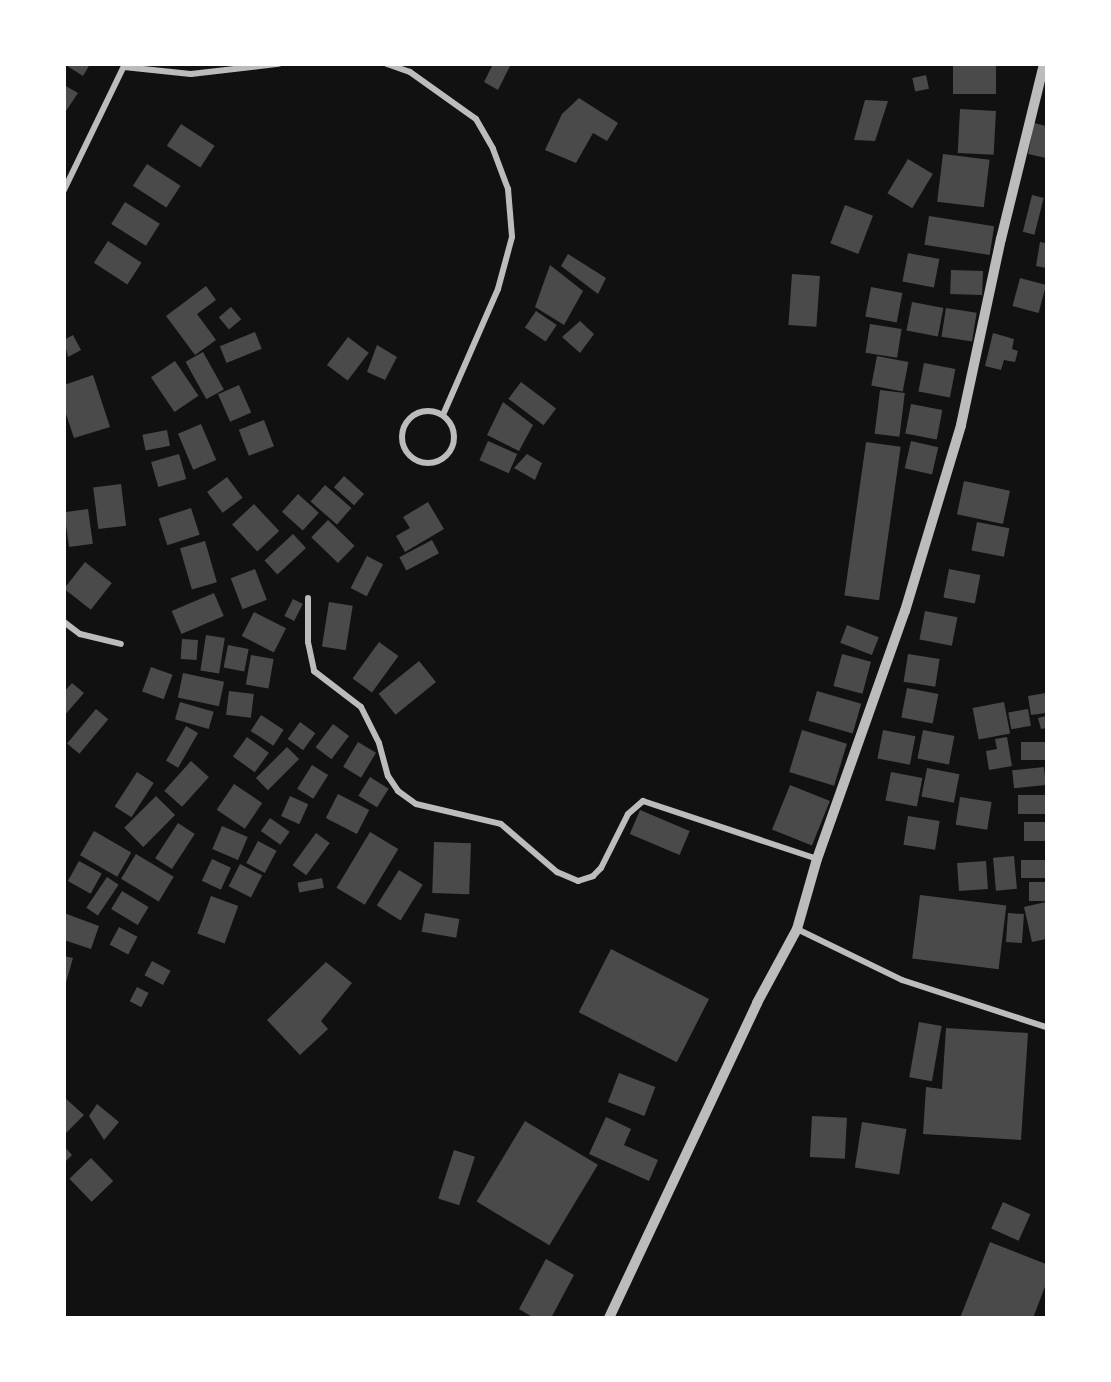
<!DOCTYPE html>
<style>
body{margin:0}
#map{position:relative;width:1111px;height:1382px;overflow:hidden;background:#111;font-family:Montserrat,sans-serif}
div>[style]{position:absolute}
.building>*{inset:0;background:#4a4a4a;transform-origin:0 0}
.minor>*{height:6px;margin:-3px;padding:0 3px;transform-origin:3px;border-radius:3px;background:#bcbcbc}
.minor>.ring{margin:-3px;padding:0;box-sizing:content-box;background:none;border:6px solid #bcbcbc;border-radius:50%}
.tertiary>*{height:10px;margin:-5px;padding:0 5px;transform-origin:5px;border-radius:5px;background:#bcbcbc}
span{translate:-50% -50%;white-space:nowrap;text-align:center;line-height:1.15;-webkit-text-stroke:5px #fff;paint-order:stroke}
.frame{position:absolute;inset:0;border:66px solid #fff;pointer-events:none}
</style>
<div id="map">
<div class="building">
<i style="clip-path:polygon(64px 64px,90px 64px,83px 76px)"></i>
<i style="clip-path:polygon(493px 64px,511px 64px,498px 90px,484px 82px)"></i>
<i style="left:953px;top:64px;width:43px;height:30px"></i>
<i style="left:926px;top:75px;width:14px;height:14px;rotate:78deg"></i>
<i style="clip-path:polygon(64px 85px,78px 93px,64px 114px)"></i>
<i style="clip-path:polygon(579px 98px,618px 123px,607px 141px,593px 133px,576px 163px,545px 150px,562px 114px)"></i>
<i style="clip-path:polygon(865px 100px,888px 101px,875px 141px,854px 140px)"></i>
<i style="left:960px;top:109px;width:36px;height:44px;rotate:3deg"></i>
<i style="clip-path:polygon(1034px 123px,1046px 126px,1046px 158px,1028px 154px)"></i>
<i style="left:181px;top:124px;width:40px;height:26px;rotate:33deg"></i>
<i style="left:943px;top:154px;width:47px;height:48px;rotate:7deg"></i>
<i style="left:908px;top:159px;width:29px;height:40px;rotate:31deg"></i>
<i style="left:147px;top:164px;width:40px;height:26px;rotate:33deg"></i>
<i style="left:1032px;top:195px;width:12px;height:38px;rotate:14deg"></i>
<i style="left:125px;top:202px;width:41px;height:26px;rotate:32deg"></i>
<i style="left:845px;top:205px;width:30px;height:41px;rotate:21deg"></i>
<i style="left:929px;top:216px;width:66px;height:29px;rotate:9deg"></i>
<i style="left:108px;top:241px;width:40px;height:26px;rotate:33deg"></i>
<i style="clip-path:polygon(1040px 242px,1046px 243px,1046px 268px,1036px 266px)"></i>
<i style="left:908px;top:253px;width:32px;height:29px;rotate:11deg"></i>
<i style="clip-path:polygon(568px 254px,606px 278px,598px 294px,561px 266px)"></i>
<i style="clip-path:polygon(550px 265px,583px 291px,564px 325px,535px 307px)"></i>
<i style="left:951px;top:270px;width:32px;height:24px;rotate:2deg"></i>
<i style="left:792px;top:274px;width:28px;height:51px;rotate:4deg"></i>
<i style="left:1020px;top:278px;width:27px;height:29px;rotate:15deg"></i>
<i style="clip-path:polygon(206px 286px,216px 300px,197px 314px,216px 340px,195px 355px,166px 316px)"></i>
<i style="left:871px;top:287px;width:32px;height:30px;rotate:11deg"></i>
<i style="left:912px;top:302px;width:32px;height:29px;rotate:11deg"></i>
<i style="left:231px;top:307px;width:16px;height:16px;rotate:50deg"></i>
<i style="left:946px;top:308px;width:31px;height:29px;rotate:9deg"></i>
<i style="left:536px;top:311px;width:25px;height:20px;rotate:34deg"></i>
<i style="clip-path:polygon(580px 321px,594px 334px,580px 353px,562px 337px)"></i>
<i style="left:870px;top:324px;width:32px;height:29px;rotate:9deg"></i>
<i style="left:255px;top:332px;width:18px;height:38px;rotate:68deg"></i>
<i style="clip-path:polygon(993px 333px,1014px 339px,1012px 349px,1018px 351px,1015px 362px,1004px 360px,1001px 370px,985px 366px)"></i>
<i style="clip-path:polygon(73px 335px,81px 350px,68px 357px,64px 340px)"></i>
<i style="left:348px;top:337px;width:26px;height:35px;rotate:37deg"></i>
<i style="clip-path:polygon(377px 345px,397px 357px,385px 380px,367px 372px)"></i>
<i style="left:203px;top:352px;width:43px;height:20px;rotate:61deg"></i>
<i style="left:877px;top:356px;width:32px;height:30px;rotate:11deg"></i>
<i style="left:175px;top:361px;width:42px;height:29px;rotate:56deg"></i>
<i style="left:924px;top:363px;width:32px;height:29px;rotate:11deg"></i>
<i style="clip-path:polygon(93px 375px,110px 427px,74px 438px,64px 408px,64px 385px)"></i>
<i style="left:521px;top:382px;width:44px;height:21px;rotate:37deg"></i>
<i style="left:239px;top:385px;width:30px;height:23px;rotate:66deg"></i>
<i style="left:880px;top:390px;width:25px;height:44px;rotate:7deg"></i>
<i style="clip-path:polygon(503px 402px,533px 425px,519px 451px,487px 435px)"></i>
<i style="left:911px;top:404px;width:32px;height:30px;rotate:11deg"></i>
<i style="left:264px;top:420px;width:28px;height:27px;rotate:69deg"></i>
<i style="left:201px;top:424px;width:39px;height:25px;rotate:67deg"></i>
<i style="left:167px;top:430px;width:16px;height:25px;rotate:79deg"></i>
<i style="left:488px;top:441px;width:32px;height:21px;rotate:24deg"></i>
<i style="left:911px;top:441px;width:28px;height:28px;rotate:13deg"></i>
<i style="left:866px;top:442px;width:35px;height:155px;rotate:8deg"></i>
<i style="left:179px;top:454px;width:26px;height:29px;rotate:74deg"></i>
<i style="clip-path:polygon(527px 454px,542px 463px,535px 480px,514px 468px)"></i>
<i style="left:344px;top:476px;width:27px;height:15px;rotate:42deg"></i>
<i style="left:227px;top:477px;width:26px;height:25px;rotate:53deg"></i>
<i style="left:964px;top:481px;width:47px;height:34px;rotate:12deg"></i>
<i style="left:121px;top:484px;width:42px;height:28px;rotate:83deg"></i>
<i style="left:325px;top:485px;width:35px;height:22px;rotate:41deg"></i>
<i style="left:298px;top:494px;width:28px;height:24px;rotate:42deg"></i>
<i style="clip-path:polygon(428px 502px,444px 529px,405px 552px,396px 536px,410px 528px,403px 517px)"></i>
<i style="left:254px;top:504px;width:37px;height:30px;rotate:47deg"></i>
<i style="left:191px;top:508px;width:28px;height:34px;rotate:72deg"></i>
<i style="left:88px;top:509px;width:35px;height:24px;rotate:82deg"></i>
<i style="left:328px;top:520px;width:37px;height:24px;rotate:44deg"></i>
<i style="left:977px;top:522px;width:33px;height:29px;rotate:11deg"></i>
<i style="left:293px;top:534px;width:19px;height:39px;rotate:47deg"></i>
<i style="left:432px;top:540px;width:15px;height:37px;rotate:62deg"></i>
<i style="left:205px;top:541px;width:43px;height:26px;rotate:74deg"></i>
<i style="left:367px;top:556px;width:18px;height:36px;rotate:27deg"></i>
<i style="left:85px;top:562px;width:34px;height:34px;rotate:38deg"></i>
<i style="left:255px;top:569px;width:33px;height:26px;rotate:69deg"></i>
<i style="left:949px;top:569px;width:32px;height:29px;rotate:11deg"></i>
<i style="left:214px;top:593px;width:25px;height:46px;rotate:67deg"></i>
<i style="left:293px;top:599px;width:11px;height:19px;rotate:27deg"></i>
<i style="left:329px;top:602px;width:24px;height:45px;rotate:9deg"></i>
<i style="left:925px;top:611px;width:33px;height:29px;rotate:11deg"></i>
<i style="left:254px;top:612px;width:36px;height:27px;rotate:27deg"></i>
<i style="left:847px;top:625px;width:34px;height:19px;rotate:21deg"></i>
<i style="left:206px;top:635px;width:19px;height:36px;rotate:9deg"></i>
<i style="left:182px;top:639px;width:16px;height:20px;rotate:4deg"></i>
<i style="left:379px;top:642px;width:24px;height:45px;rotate:36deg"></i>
<i style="left:228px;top:645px;width:21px;height:23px;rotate:11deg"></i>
<i style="left:842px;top:654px;width:30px;height:33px;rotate:15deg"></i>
<i style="left:908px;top:654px;width:32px;height:28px;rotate:9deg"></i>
<i style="left:251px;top:655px;width:23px;height:30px;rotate:10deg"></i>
<i style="left:419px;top:661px;width:27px;height:52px;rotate:51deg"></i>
<i style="left:151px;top:667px;width:23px;height:26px;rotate:20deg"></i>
<i style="left:183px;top:673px;width:42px;height:25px;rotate:12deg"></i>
<i style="clip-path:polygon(72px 683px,84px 693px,64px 716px,64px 692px)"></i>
<i style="left:907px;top:688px;width:32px;height:30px;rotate:11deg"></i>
<i style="left:229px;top:691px;width:25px;height:24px;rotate:7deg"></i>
<i style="left:817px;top:691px;width:46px;height:31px;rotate:16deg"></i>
<i style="clip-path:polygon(1046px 693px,1046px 713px,1031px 715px,1028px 696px)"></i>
<i style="left:180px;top:702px;width:35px;height:18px;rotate:16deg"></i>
<i style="left:1004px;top:702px;width:32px;height:32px;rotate:79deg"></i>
<i style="left:96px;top:709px;width:16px;height:45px;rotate:40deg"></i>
<i style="left:1028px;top:709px;width:17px;height:20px;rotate:80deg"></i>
<i style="left:261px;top:715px;width:27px;height:19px;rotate:33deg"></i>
<i style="clip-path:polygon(1046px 716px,1046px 728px,1041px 729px,1038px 718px)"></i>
<i style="left:300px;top:722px;width:19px;height:21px;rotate:36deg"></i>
<i style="left:333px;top:724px;width:20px;height:29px;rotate:37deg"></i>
<i style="left:186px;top:726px;width:14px;height:40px;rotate:30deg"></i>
<i style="left:802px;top:730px;width:47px;height:44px;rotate:17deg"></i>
<i style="left:883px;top:730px;width:33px;height:29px;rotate:11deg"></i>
<i style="left:923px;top:730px;width:32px;height:29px;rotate:11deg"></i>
<i style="left:247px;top:737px;width:27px;height:24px;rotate:36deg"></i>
<i style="clip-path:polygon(1007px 737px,1012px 766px,989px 770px,986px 751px,997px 749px,995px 739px)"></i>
<i style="left:358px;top:742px;width:21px;height:29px;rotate:31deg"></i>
<i style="left:1046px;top:742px;width:18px;height:25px;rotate:90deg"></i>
<i style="left:287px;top:747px;width:17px;height:44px;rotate:45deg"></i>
<i style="left:191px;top:761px;width:24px;height:40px;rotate:42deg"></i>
<i style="left:312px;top:765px;width:19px;height:28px;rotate:32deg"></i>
<i style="left:1044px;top:767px;width:18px;height:32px;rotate:84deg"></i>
<i style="left:927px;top:768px;width:33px;height:29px;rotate:11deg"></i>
<i style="left:137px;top:772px;width:20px;height:41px;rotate:33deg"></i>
<i style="left:891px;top:772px;width:32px;height:29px;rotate:11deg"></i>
<i style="left:370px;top:777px;width:22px;height:22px;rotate:32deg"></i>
<i style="left:234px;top:784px;width:34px;height:31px;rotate:34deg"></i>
<i style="left:790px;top:785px;width:43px;height:48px;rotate:22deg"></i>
<i style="left:338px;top:794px;width:35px;height:27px;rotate:27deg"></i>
<i style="left:1046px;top:795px;width:19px;height:28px;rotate:90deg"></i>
<i style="left:156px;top:796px;width:27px;height:45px;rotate:45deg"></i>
<i style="left:290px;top:796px;width:20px;height:22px;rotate:24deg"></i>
<i style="left:960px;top:797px;width:32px;height:28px;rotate:9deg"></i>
<i style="left:640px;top:810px;width:54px;height:26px;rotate:23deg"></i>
<i style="left:908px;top:816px;width:32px;height:29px;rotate:9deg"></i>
<i style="left:270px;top:818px;width:24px;height:16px;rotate:35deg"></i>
<i style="left:1046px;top:822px;width:19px;height:22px;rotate:90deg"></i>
<i style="left:178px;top:823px;width:20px;height:42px;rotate:33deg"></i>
<i style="left:222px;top:826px;width:28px;height:25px;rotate:23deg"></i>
<i style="left:94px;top:831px;width:43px;height:28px;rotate:30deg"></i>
<i style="left:370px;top:832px;width:33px;height:65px;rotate:31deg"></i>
<i style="left:316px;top:833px;width:17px;height:40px;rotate:36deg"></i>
<i style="left:258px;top:841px;width:21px;height:25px;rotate:28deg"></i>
<i style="left:434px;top:842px;width:37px;height:51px;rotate:2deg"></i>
<i style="left:136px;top:854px;width:44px;height:29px;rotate:31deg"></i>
<i style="left:1014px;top:856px;width:33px;height:21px;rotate:85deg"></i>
<i style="left:212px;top:859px;width:21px;height:24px;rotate:25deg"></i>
<i style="left:1046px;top:860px;width:18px;height:25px;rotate:90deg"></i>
<i style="left:79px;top:861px;width:26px;height:23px;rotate:29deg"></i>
<i style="left:986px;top:861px;width:28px;height:29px;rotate:86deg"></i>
<i style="left:240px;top:864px;width:25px;height:25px;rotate:27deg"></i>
<i style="left:399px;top:870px;width:28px;height:42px;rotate:32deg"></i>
<i style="left:107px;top:877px;width:14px;height:37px;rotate:34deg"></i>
<i style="left:322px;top:878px;width:10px;height:25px;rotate:79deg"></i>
<i style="left:1029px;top:882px;width:17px;height:19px"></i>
<i style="left:122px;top:891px;width:31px;height:21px;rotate:31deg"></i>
<i style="left:920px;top:895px;width:87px;height:64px;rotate:7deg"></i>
<i style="left:211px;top:896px;width:29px;height:40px;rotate:20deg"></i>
<i style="clip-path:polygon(1046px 902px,1046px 939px,1032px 942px,1024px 907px)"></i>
<i style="clip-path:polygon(64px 913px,99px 926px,91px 949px,64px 940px)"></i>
<i style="left:425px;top:913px;width:35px;height:19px;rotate:10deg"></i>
<i style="left:1008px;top:913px;width:16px;height:29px;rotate:4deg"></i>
<i style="left:119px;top:927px;width:21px;height:20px;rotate:28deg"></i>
<i style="left:611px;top:949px;width:110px;height:71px;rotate:27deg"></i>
<i style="clip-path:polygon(64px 956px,73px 958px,65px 986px,64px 986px)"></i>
<i style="left:152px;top:961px;width:21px;height:16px;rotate:28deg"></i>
<i style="clip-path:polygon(326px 962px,352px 983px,321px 1021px,328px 1029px,300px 1055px,267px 1020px)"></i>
<i style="left:137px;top:987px;width:13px;height:16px;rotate:27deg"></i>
<i style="left:919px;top:1022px;width:23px;height:56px;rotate:10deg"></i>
<i style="clip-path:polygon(946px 1028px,1028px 1033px,1021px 1140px,923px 1134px,926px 1087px,942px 1089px)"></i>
<i style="left:619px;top:1073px;width:39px;height:31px;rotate:21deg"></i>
<i style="clip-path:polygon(64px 1097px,84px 1115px,64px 1135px)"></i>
<i style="clip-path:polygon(97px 1104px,119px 1122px,104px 1140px,89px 1116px)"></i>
<i style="left:812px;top:1116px;width:35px;height:41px;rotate:3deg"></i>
<i style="clip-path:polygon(606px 1117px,631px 1129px,624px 1145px,658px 1160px,649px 1181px,589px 1154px)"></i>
<i style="left:525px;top:1121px;width:85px;height:94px;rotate:31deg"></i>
<i style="left:862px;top:1122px;width:45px;height:46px;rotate:9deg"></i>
<i style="clip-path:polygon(64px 1146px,72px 1155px,64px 1163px)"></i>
<i style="left:454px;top:1150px;width:22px;height:51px;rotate:18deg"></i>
<i style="left:91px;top:1158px;width:32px;height:30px;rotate:46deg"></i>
<i style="left:1003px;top:1202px;width:30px;height:29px;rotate:24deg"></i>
<i style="clip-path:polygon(990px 1242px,1046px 1264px,1046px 1284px,1033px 1318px,960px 1318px)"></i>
<i style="clip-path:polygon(546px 1259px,574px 1275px,551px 1318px,534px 1318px,519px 1309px)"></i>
</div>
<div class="minor">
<i style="left:387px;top:64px;width:24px;rotate:19deg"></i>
<i style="left:410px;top:72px;width:81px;rotate:35.5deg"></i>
<i style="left:476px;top:119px;width:34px;rotate:60deg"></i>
<i style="left:493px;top:149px;width:43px;rotate:69.4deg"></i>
<i style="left:508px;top:189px;width:48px;rotate:85.2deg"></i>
<i style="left:512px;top:237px;width:54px;rotate:105.1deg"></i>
<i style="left:498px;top:289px;width:137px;rotate:113.6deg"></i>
<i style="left:124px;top:67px;width:67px;rotate:6deg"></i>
<i style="left:191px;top:74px;width:88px;rotate:-6.6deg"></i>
<i style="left:64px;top:190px;width:140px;rotate:-64.2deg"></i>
<i class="ring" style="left:402px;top:411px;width:46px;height:46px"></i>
<i style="left:308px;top:598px;width:44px;rotate:90deg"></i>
<i style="left:308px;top:642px;width:30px;rotate:78deg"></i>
<i style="left:314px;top:671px;width:59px;rotate:37.5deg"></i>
<i style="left:361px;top:707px;width:40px;rotate:63.4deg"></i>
<i style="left:379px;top:743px;width:34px;rotate:75deg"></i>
<i style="left:388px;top:776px;width:18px;rotate:56deg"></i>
<i style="left:398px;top:791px;width:22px;rotate:36deg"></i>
<i style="left:416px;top:804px;width:87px;rotate:13.2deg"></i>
<i style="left:501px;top:824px;width:74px;rotate:40.6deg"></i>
<i style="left:557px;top:872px;width:23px;rotate:23deg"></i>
<i style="left:578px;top:881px;width:16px;rotate:-18deg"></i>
<i style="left:593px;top:876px;width:11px;rotate:-45deg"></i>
<i style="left:601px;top:868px;width:60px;rotate:-63.4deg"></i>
<i style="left:628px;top:814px;width:20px;rotate:-41deg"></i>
<i style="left:643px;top:801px;width:183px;rotate:18.4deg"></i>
<i style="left:64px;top:622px;width:20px;rotate:37deg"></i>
<i style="left:80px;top:634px;width:42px;rotate:13.7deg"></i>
<i style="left:797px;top:929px;width:117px;rotate:25.9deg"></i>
<i style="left:902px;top:980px;width:151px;rotate:18.1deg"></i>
</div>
<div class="tertiary">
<i style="left:609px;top:1318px;width:348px;rotate:-64.8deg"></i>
<i style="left:757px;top:1003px;width:84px;rotate:-61.6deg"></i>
<i style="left:797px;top:929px;width:73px;rotate:-74.1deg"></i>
<i style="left:817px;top:859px;width:263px;rotate:-70.5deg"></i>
<i style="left:905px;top:611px;width:194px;rotate:-73.2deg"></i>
<i style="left:961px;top:425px;width:190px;rotate:-77.9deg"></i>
<i style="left:1001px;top:239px;width:180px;rotate:-76.2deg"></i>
</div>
<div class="frame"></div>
</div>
